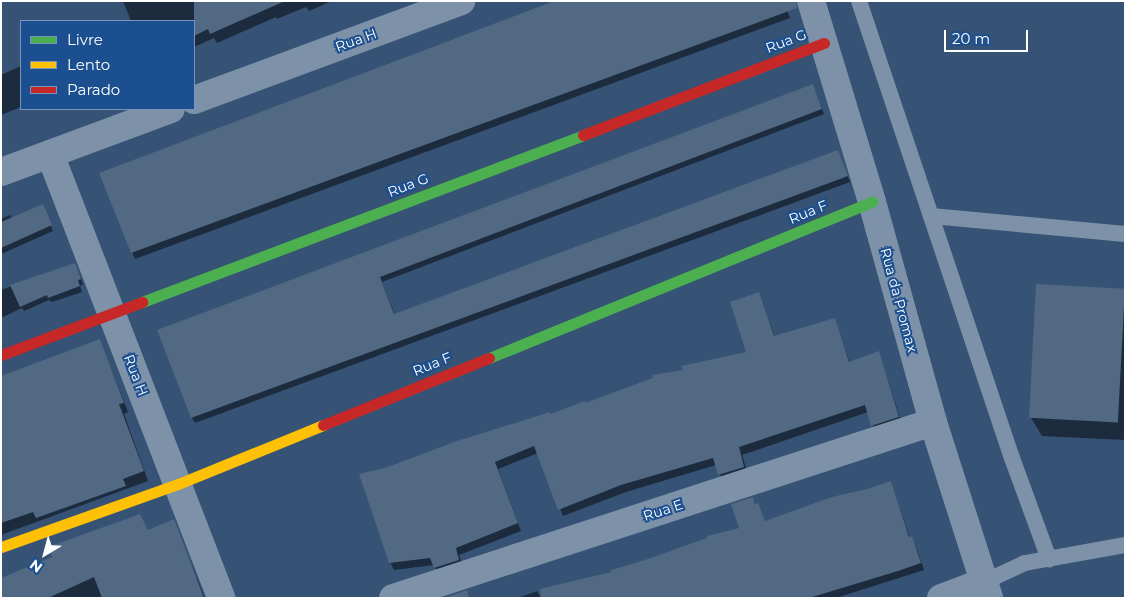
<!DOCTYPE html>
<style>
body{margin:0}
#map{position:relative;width:1126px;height:599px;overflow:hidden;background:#365274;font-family:Montserrat,sans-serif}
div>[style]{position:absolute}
.shadow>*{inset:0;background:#0007}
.building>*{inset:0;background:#526984;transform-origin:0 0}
.lane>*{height:16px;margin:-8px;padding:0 8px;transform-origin:8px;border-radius:8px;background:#7d92a8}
.street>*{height:28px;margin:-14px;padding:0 14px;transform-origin:14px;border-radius:14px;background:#7d92a8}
.fast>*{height:11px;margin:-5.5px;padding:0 5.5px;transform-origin:5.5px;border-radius:5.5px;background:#4caf50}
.slow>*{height:11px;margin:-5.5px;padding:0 5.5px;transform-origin:5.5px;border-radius:5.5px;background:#ffc107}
.jam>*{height:11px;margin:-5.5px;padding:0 5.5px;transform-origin:5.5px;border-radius:5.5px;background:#c62828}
span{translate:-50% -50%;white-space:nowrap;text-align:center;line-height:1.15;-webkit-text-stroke:4px #1b4f8f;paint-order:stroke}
.street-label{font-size:14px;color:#fff}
.frame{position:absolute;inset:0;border:2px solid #fff;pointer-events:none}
.legend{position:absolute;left:20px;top:20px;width:175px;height:90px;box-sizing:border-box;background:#1b4f8f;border:1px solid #7695bc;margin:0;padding:6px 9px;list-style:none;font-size:15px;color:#fff}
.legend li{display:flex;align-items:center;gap:10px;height:25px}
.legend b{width:25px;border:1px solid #7695bc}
.north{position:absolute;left:20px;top:529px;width:50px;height:50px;-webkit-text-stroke:4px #1b4f8f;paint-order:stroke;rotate:217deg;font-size:14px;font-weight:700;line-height:20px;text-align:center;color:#fff}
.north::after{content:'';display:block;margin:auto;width:18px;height:22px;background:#fff;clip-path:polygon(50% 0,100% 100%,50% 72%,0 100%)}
.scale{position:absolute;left:944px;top:30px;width:84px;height:22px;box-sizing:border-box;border:2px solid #fff;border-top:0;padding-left:6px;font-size:15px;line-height:18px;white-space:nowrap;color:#fff;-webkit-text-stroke:4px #1b4f8f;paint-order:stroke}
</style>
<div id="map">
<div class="shadow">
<i style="clip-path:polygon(123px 1px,332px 1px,309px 11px,306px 7px,277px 19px,276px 17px,217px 43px,214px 38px,194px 47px,194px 21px,131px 21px)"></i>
<i style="clip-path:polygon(784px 1px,790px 18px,135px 259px,101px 174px)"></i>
<i style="clip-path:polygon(21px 66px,21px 107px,1px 115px,1px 75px)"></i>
<i style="clip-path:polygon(815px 90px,824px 114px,382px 282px,395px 315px,840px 157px,850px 182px,195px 423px,192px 418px,159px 331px)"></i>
<i style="clip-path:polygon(44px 209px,53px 231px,1px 254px,1px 219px,10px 215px,12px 218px)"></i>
<i style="clip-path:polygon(75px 264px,83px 284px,80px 286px,82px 292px,52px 302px,49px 300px,24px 311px,22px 308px,1px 318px,1px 290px)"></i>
<i style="clip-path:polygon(1125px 290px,1125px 440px,1042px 436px,1031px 418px)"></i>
<i style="clip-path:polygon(759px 294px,775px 337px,834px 319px,850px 363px,879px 353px,902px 424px,876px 432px,868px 412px,742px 455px,748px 474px,723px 481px,716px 465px,626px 492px,563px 516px,538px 453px,498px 469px,521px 531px,459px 555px,463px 567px,439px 575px,434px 565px,394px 570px,390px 562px,385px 469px,685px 371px,748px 353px)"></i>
<i style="clip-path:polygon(100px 340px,128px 412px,124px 414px,148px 481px,1px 535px,1px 382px)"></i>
<i style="clip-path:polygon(891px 482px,910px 538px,915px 544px,924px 570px,836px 598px,545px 598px,741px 529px,753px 499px,765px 522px)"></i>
<i style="clip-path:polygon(173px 521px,205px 598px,1px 598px,148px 532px)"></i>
<i style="clip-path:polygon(537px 591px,541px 598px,518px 598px)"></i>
</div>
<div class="building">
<i style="clip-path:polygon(194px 1px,285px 1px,210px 34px,208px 29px,194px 36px)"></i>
<i style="clip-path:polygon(554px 1px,796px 1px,797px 8px,131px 253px,99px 173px)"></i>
<i style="clip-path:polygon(813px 84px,822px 109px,380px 277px,394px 314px,838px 150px,848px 176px,191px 418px,157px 330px)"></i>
<i style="clip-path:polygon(43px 204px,52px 225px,1px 248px,1px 222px)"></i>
<i style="clip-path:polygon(75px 263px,81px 279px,78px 280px,80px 286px,48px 298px,47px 295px,20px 307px,10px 285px)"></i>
<i style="left:1036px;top:284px;width:89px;height:134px;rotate:3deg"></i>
<i style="clip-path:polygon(759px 292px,774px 336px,835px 318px,849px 362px,879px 351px,899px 417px,871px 426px,865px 405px,739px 447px,744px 467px,718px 475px,713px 458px,621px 485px,558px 510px,534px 446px,495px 462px,518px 523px,456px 548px,459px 560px,434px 568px,430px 558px,389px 563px,359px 474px,385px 468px,454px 442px,550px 412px,550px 414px,585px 401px,585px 403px,653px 378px,652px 375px,683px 370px,681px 366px,746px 352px,730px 302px)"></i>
<i style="clip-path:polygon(100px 339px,124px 403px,119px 404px,144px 471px,123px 479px,126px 486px,36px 518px,33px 512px,1px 523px,1px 376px)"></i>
<i style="clip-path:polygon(891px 481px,909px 537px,912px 536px,921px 563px,898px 571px,809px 598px,541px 598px,540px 589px,611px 572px,611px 570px,642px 561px,707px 538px,707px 536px,739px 528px,731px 504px,753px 497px,755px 504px,758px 503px,765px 521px,832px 497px,867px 489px)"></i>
<i style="clip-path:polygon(140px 514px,148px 530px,174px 519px,204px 598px,102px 598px,94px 577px,48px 598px,1px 598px,1px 578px,52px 557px,48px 547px)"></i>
<i style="clip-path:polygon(467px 590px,469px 598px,444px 598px)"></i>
</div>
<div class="lane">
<i style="left:859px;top:1px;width:482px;rotate:71.5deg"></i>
<i style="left:1012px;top:458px;width:108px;rotate:69.9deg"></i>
<i style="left:931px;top:216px;width:195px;rotate:5.3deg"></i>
<i style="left:984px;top:582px;width:45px;rotate:-24.9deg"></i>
<i style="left:1025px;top:563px;width:102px;rotate:-10.2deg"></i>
</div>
<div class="street">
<i style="left:811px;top:1px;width:210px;rotate:73.1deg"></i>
<i style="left:872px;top:202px;width:228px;rotate:74.5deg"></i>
<i style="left:933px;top:422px;width:185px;rotate:72.3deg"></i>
<i style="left:194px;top:100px;width:285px;rotate:-20.3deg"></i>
<i style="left:50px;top:154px;width:476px;rotate:68.9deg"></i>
<i style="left:1px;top:172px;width:181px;rotate:-20.3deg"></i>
<i style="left:393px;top:598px;width:568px;rotate:-18.05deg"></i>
<i style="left:941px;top:598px;width:46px;rotate:-20.4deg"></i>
</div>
<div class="fast">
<i style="left:142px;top:302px;width:472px;rotate:-20.7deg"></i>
<i style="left:489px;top:358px;width:414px;rotate:-22.2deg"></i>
</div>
<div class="slow">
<i style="left:1px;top:547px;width:188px;rotate:-19.6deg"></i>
<i style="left:178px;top:484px;width:157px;rotate:-22.1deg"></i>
</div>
<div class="jam">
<i style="left:583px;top:135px;width:258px;rotate:-20.9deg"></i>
<i style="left:1px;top:355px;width:151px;rotate:-20.6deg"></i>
<i style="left:323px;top:425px;width:179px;rotate:-22deg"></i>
</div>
<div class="street-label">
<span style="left:356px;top:40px;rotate:-20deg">Rua H</span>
<span style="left:786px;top:41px;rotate:-21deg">Rua G</span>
<span style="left:408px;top:185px;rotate:-21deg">Rua G</span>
<span style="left:808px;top:212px;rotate:-22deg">Rua F</span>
<span style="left:899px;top:300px;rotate:75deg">Rua da Promax</span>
<span style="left:432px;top:364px;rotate:-22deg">Rua F</span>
<span style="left:136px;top:375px;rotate:69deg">Rua H</span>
<span style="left:663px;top:510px;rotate:-18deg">Rua E</span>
</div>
<div class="frame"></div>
<ul class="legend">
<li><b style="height:6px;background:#4caf50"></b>Livre</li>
<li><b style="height:6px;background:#ffc107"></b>Lento</li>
<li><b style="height:6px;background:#c62828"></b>Parado</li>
</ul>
<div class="north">N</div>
<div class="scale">20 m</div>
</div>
